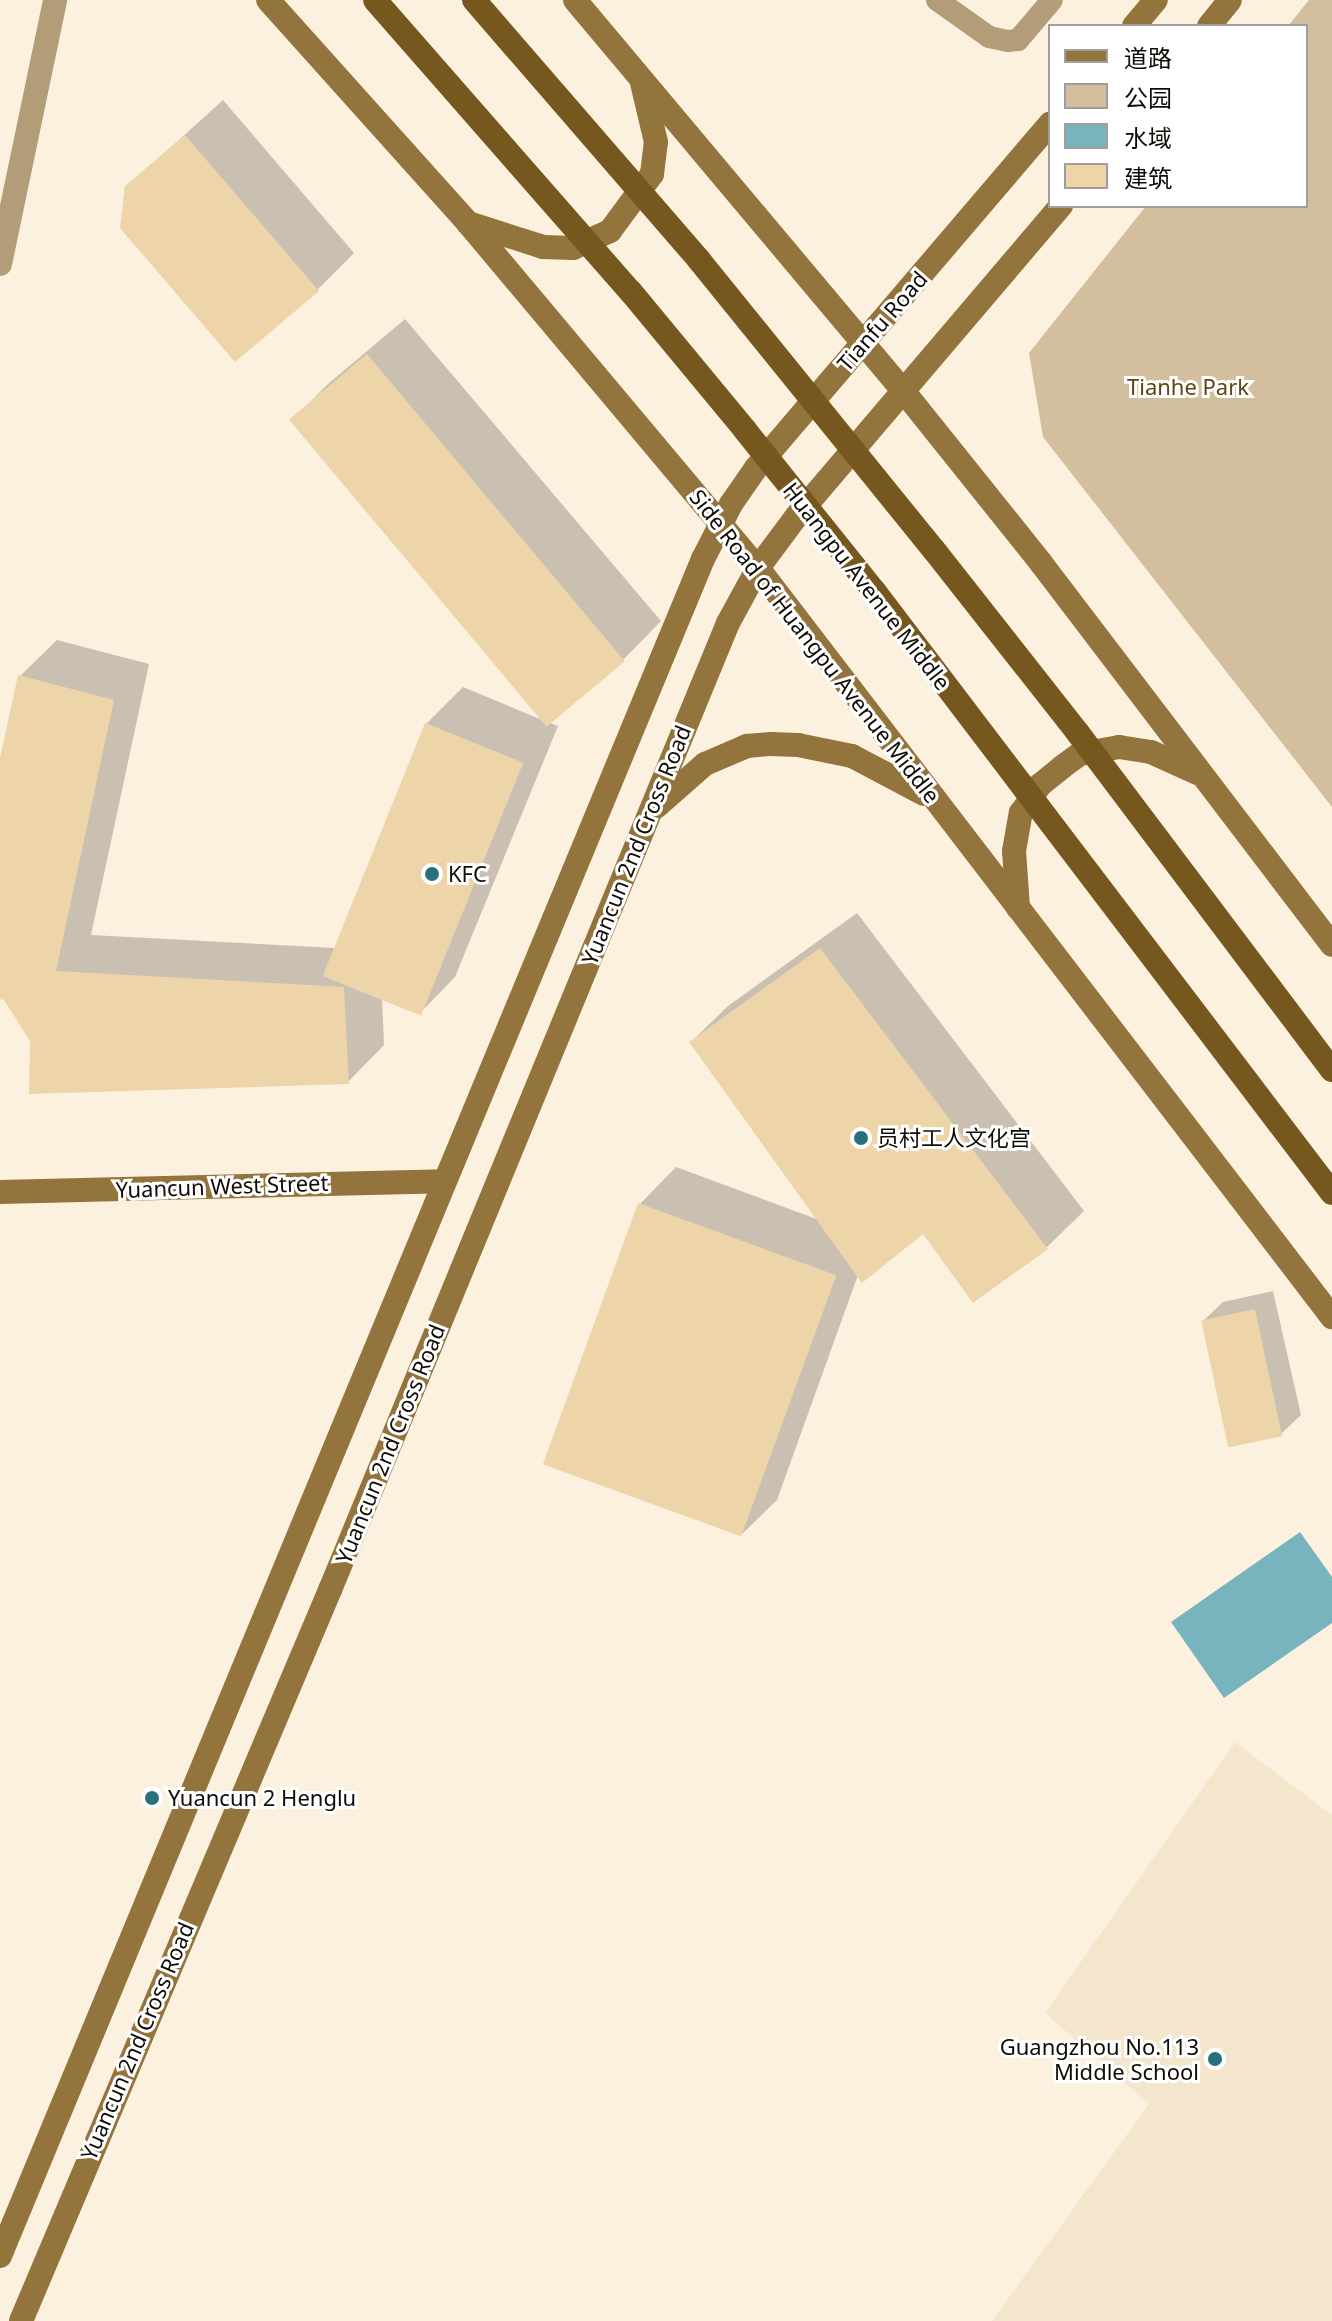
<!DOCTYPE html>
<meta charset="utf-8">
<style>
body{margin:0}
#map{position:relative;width:1332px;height:2321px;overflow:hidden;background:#fcf1df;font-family:"Noto Sans","Noto Sans SC",sans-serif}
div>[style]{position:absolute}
.built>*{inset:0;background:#f4e6cd}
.green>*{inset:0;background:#d3bf9d}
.water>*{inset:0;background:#78b4bd}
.shadow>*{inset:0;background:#0003}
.building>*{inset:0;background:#eed4a9;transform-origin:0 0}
.lane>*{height:22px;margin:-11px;padding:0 11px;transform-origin:11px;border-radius:11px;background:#b39d79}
.street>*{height:24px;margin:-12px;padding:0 12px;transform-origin:12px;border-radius:12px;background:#b39d79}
.secondary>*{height:24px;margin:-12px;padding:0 12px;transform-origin:12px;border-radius:12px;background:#93743c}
.primary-bridge>*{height:24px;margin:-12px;padding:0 12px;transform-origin:12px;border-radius:12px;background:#76581e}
.dots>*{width:22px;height:22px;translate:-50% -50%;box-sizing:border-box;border:4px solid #fff;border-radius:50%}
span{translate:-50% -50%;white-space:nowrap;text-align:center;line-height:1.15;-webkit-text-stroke:6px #fff;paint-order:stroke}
.street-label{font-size:22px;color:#0f0c07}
.park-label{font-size:22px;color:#5e4411}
.poi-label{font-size:22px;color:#0f0c07}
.left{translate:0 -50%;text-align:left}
.right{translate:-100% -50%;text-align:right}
.legend{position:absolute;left:1048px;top:24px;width:260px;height:184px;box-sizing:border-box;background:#fff;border:2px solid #9f9e9c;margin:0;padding:10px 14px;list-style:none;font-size:24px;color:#0f0c07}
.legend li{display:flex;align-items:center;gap:16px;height:40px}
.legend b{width:40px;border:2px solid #9f9e9c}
</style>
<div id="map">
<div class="built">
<i style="clip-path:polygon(1235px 1742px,1332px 1815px,1332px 2321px,992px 2321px,1149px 2104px,1045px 2013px)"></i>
</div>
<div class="green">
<i style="clip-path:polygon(1309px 0,1332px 0,1332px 807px,1043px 437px,1029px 353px,1146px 206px,1306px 206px,1306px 26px,1288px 26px)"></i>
</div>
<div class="water">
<i style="clip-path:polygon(1300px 1532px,1332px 1577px,1332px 1623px,1224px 1698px,1171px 1622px)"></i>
</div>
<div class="shadow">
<i style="clip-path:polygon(223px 100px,354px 253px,317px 290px,127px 187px)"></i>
<i style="clip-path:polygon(405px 319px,661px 621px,625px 658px,548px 722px,558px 726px,455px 977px,419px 1014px,382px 999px,384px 1045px,348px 1082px,32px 1040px,5px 998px,0 997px,0 767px,20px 676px,57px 640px,149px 664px,91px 935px,335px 948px,426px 724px,463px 687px,547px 722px,292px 420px,328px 384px)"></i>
<i style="clip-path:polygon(857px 913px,1084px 1211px,1047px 1247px,974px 1300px,923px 1231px,858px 1275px,777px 1500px,740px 1536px,640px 1204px,676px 1167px,819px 1220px,691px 1042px,728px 1006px)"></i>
<i style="clip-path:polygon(1273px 1291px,1301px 1415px,1281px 1434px,1203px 1321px,1223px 1302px)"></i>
</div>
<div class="building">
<i style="clip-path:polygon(185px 135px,319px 291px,235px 362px,120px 228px,125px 186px)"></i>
<i style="left:367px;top:354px;width:401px;height:102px;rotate:50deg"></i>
<i style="clip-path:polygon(18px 675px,114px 700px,56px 971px,344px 987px,349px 1084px,29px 1094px,30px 1041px,4px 1000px,0 999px,0 758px)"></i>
<i style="left:425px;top:723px;width:106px;height:273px;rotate:22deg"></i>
<i style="clip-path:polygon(820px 948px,1048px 1249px,973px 1303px,923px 1234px,862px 1283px,689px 1042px)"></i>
<i style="left:638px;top:1203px;width:211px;height:278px;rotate:20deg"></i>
<i style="left:1255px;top:1309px;width:130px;height:55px;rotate:78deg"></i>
</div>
<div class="lane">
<i style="left:937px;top:0;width:64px;rotate:35.4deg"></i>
<i style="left:989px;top:37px;width:19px;rotate:12deg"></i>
<i style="left:1008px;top:41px;width:10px;rotate:-6deg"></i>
<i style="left:1018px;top:40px;width:52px;rotate:-49.6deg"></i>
</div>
<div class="street">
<i style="left:0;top:264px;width:270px;rotate:-78.2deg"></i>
</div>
<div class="secondary">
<i style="left:268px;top:0;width:300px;rotate:48.1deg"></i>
<i style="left:468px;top:223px;width:451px;rotate:50deg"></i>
<i style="left:758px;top:568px;width:944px;rotate:52.54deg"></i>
<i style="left:575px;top:0;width:513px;rotate:49.98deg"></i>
<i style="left:905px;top:393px;width:218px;rotate:51.3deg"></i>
<i style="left:1041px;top:563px;width:480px;rotate:52.7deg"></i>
<i style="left:1134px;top:26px;width:34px;rotate:-50deg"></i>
<i style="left:1209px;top:26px;width:33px;rotate:-51deg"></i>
<i style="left:468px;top:223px;width:79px;rotate:17.7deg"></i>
<i style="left:543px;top:247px;width:30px;rotate:2deg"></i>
<i style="left:573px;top:248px;width:41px;rotate:-24.7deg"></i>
<i style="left:610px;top:231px;width:71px;rotate:-53.6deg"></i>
<i style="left:652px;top:174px;width:32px;rotate:-83deg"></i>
<i style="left:656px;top:142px;width:61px;rotate:-103.3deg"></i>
<i style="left:656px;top:807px;width:65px;rotate:-41.3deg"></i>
<i style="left:705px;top:764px;width:46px;rotate:-23.2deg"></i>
<i style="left:747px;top:746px;width:24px;rotate:-5deg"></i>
<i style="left:771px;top:744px;width:27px;rotate:2deg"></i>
<i style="left:798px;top:745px;width:55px;rotate:11.5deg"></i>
<i style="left:852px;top:756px;width:81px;rotate:27.8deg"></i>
<i style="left:1018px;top:908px;width:57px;rotate:-94deg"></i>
<i style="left:1014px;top:851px;width:39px;rotate:-80deg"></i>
<i style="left:1021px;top:813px;width:34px;rotate:-56deg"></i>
<i style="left:1040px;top:785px;width:28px;rotate:-39deg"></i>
<i style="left:1062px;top:767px;width:22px;rotate:-36deg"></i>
<i style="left:1080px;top:754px;width:40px;rotate:-10deg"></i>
<i style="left:1119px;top:747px;width:32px;rotate:9deg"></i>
<i style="left:1151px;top:752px;width:51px;rotate:24.5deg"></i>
<i style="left:0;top:1192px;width:444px;rotate:-1.4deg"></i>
<i style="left:0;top:2256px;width:1837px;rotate:-67.5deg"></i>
<i style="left:703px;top:559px;width:62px;rotate:-63deg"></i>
<i style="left:731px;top:504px;width:44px;rotate:-55.2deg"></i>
<i style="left:756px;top:468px;width:453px;rotate:-49.5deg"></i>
<i style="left:21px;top:2321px;width:794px;rotate:-67.09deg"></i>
<i style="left:330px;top:1590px;width:1046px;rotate:-67.63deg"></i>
<i style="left:728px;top:623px;width:63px;rotate:-61.4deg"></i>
<i style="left:758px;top:568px;width:64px;rotate:-53.3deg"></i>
<i style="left:796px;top:517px;width:409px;rotate:-49.6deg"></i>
</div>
<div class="primary-bridge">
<i style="left:375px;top:0;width:388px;rotate:48.8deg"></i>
<i style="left:631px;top:292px;width:179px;rotate:50.4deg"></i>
<i style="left:745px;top:430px;width:208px;rotate:51.3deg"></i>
<i style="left:875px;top:592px;width:755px;rotate:52.75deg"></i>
<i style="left:474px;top:0;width:344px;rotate:49.1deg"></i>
<i style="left:699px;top:260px;width:373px;rotate:51deg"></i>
<i style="left:934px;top:550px;width:233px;rotate:51.8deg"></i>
<i style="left:1078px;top:733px;width:422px;rotate:53deg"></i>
</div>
<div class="dots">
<i style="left:432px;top:874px;background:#28707a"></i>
<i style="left:861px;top:1138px;background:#28707a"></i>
<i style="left:152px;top:1798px;background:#28707a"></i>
<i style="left:1215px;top:2059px;background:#28707a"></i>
</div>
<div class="street-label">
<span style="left:882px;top:321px;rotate:-49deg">Tianfu Road</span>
<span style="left:867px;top:586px;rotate:52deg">Huangpu Avenue Middle</span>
<span style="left:815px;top:646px;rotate:52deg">Side Road of Huangpu Avenue Middle</span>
<span style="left:636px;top:845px;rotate:-68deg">Yuancun 2nd Cross Road</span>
<span style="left:222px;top:1186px;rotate:-2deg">Yuancun West Street</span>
<span style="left:390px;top:1444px;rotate:-68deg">Yuancun 2nd Cross Road</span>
<span style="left:137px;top:2041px;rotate:-67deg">Yuancun 2nd Cross Road</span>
</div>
<div class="park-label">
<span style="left:1188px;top:387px">Tianhe Park</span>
</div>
<div class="poi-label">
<span class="left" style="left:448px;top:874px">KFC</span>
<span class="left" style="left:877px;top:1138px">员村工人文化宫</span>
<span class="left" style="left:168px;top:1798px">Yuancun 2 Henglu</span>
<span class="right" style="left:1199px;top:2059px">Guangzhou No.113<br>Middle School</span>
</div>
<ul class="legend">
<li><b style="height:10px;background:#93743c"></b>道路</li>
<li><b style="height:22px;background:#d3bf9d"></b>公园</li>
<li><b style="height:22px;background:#78b4bd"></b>水域</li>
<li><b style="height:22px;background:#eed4a9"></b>建筑</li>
</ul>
</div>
